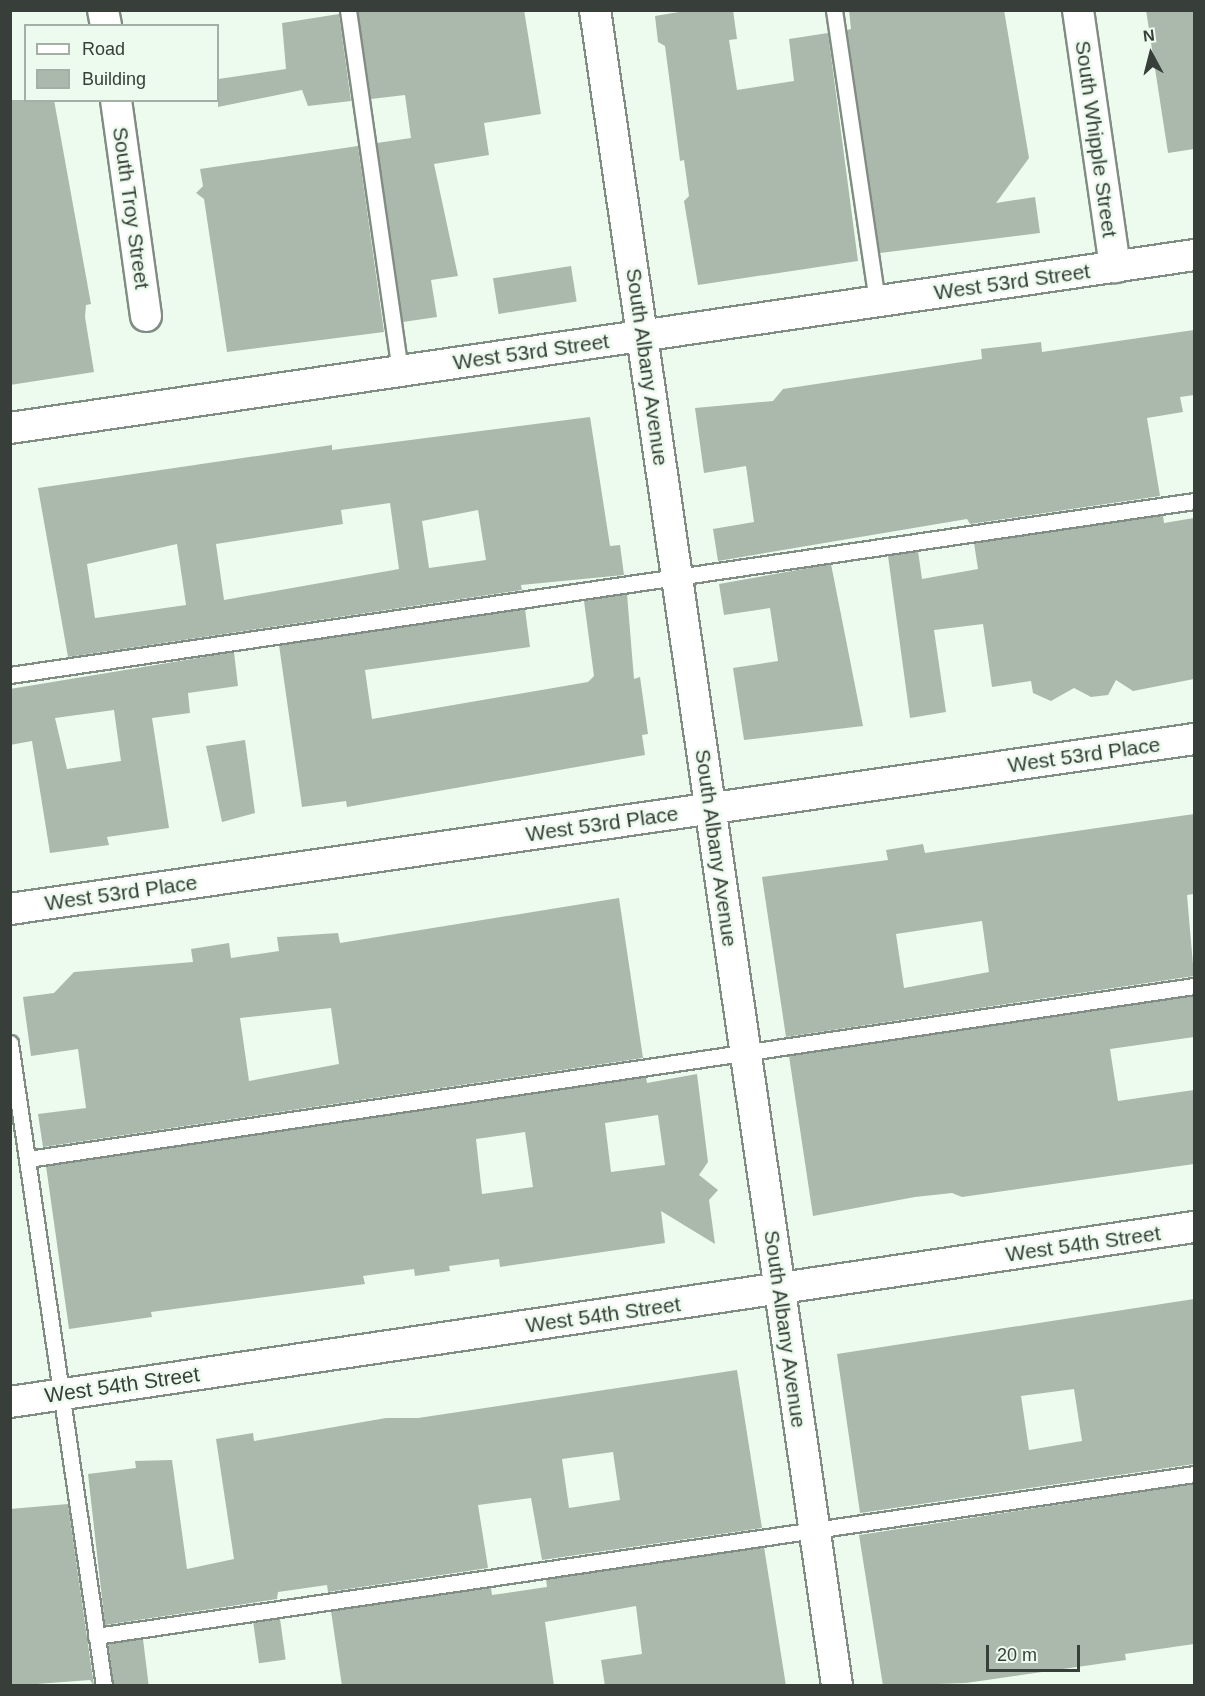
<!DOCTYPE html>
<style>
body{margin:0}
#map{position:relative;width:1205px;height:1696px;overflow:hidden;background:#ecfbed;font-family:Arial,sans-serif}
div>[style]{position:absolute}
.building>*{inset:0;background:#abb9ad;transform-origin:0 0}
.roads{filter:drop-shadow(2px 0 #808d82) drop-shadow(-2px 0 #808d82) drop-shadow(0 2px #808d82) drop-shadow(0 -2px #808d82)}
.service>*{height:15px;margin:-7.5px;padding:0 7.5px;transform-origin:7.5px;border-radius:7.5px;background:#fff}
.minor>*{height:30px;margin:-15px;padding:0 15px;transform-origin:15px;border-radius:15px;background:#fff}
span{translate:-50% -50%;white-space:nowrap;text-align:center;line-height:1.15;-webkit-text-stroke:5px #ecfbed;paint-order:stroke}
.street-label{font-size:21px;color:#383e39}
.frame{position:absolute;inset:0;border:12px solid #383e39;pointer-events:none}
.legend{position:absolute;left:24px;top:24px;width:195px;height:78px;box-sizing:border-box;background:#ecfbed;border:2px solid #a4afa5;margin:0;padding:8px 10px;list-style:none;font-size:18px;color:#383e39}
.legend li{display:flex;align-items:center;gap:12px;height:30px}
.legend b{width:30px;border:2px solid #a4afa5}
.north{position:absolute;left:1121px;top:24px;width:60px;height:60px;-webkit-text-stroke:4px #ecfbed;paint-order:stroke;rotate:353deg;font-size:16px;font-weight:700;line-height:24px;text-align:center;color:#383e39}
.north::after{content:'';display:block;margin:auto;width:21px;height:27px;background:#383e39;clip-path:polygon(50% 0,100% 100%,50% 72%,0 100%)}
.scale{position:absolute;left:986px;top:1645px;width:94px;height:27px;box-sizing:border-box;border:3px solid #383e39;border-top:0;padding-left:8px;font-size:18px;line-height:21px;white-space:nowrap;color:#383e39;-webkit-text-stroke:4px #ecfbed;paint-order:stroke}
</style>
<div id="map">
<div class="building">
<i style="clip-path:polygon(524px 10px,541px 114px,484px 123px,489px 155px,434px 164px,458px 276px,431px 280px,437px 317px,403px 322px,377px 143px,411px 138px,405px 95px,371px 99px,358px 11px)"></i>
<i style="clip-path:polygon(691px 10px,733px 10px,737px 39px,729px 40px,737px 90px,794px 81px,789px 39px,828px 33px,858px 261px,698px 285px,684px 201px,689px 196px,684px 160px,680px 161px,665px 46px,658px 42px,655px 16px)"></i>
<i style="clip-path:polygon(849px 10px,1004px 10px,1029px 158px,996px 203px,1035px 197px,1040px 233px,880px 253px,847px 30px,851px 29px)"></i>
<i style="clip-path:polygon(1146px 10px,1194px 10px,1194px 149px,1168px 153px)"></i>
<i style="clip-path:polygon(339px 14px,351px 101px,308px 106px,302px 90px,218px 107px,218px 79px,286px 69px,282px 23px)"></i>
<i style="clip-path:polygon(10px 100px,54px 100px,91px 304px,86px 305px,85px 317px,94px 372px,10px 385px)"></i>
<i style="clip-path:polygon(358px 146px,384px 332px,227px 352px,204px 199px,196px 193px,203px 186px,200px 169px)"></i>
<i style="left:571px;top:266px;width:36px;height:79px;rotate:81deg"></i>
<i style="clip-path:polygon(1194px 330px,1194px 395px,1180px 397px,1183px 412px,1147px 418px,1160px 496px,970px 524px,967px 519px,718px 561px,713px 529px,754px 522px,746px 466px,704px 473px,695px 408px,773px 401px,783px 389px,982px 359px,981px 349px,1041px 342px,1042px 352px)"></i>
<i style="clip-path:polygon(evenodd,590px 417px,610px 546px,620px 545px,624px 575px,521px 585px,522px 590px,68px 657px,38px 488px,332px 445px,332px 450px,590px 417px,390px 503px,399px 569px,224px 600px,216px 544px,343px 524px,341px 510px,390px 503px,590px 417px,478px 510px,486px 560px,429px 568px,422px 521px,478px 510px,590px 417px,177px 544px,186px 605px,95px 618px,87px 564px,177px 544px)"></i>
<i style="clip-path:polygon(1163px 515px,1164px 523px,1194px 518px,1194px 679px,1133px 691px,1116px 680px,1108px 695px,1091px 697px,1074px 688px,1051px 701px,1033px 693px,1031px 681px,992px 687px,983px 624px,934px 630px,946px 712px,910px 718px,888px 556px,918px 551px,922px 579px,978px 569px,974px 543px)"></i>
<i style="clip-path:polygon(831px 564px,863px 726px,744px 740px,733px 668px,778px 661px,770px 608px,724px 615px,719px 584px)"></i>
<i style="clip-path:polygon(627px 594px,634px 679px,640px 677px,648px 734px,642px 735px,645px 755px,347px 807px,346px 801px,302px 807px,279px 645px,525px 609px,530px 647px,365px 670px,372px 719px,588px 682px,594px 676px,584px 601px)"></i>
<i style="clip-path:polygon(evenodd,234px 652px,238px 686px,188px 693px,190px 713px,152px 718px,169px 828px,107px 837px,109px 845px,50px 853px,32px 741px,10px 745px,10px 689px,234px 652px,114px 710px,121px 761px,67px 769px,55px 718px,114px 710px)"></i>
<i style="clip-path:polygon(245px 740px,255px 813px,222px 822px,206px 746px)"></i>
<i style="clip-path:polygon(evenodd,1194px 814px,1194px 894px,1187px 895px,1194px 976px,786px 1037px,762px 877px,888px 860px,886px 850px,923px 844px,925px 853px,1194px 814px,982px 921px,989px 972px,904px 988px,896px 934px,982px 921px)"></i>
<i style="clip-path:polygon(evenodd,619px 898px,643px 1058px,43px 1147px,38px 1114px,86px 1108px,78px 1049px,31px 1056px,23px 997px,54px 993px,74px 972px,193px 962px,191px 949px,229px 943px,231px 958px,279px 951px,277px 937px,338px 933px,340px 943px,619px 898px,331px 1008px,339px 1064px,249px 1081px,240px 1018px,331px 1008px)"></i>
<i style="clip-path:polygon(1194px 996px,1194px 1037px,1110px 1049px,1118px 1101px,1194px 1090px,1194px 1164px,962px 1197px,952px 1193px,915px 1197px,813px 1216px,789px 1056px)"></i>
<i style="clip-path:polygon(evenodd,697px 1074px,708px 1162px,699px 1175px,718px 1190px,709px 1200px,715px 1244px,661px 1211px,665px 1243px,500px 1267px,499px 1259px,449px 1266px,450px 1271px,415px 1276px,414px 1269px,363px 1276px,365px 1284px,151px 1312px,152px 1317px,69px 1329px,46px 1166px,646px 1077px,647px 1083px,697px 1074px,658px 1115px,665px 1165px,611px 1172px,605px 1123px,658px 1115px,697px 1074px,525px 1132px,533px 1187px,482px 1194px,476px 1139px,525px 1132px)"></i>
<i style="clip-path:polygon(evenodd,1194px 1299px,1194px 1464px,860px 1513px,837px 1354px,1194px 1299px,1074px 1389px,1082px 1441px,1029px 1450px,1021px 1396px,1074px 1389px)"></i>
<i style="clip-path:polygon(evenodd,737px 1370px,762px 1528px,542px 1560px,531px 1498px,478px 1505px,488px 1568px,328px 1592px,327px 1585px,278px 1592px,277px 1599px,105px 1625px,88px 1474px,136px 1468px,135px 1461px,172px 1460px,187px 1569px,234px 1559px,216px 1439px,253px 1433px,254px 1441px,386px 1418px,418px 1418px,737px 1370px,613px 1452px,620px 1500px,569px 1508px,562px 1459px,613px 1452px)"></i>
<i style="clip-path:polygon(1194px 1484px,1194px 1644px,1125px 1654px,1126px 1660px,966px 1683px,883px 1686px,859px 1535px)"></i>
<i style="clip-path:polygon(68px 1504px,94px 1686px,90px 1680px,10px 1686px,10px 1509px)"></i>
<i style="clip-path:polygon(764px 1547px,786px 1686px,605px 1686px,601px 1660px,642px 1654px,636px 1606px,545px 1622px,554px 1686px,342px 1686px,331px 1611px,491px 1588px,492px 1595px,547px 1587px,546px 1579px)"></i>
<i style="left:280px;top:1619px;width:41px;height:27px;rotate:82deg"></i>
<i style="left:143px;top:1639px;width:47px;height:35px;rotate:83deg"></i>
</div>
<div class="roads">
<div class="service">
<i style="left:348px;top:10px;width:365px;rotate:81.8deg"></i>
<i style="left:834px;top:10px;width:294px;rotate:81.6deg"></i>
<i style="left:10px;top:675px;width:1197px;rotate:-8.36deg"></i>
<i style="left:10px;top:1043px;width:650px;rotate:81.68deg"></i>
<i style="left:28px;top:1159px;width:1179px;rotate:-8.44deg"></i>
<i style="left:96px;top:1636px;width:1110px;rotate:-8.39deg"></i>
</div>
<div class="minor">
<i style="left:103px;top:10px;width:16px;rotate:79deg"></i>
<i style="left:595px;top:10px;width:1693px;rotate:81.78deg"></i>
<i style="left:1078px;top:10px;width:260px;rotate:81.8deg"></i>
<i style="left:116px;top:100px;width:218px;rotate:82.1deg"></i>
<i style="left:10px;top:428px;width:1197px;rotate:-8.31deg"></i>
<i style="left:10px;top:909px;width:1196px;rotate:-8.17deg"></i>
<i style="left:10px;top:1402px;width:1197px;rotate:-8.41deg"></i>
</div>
</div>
<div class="street-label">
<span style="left:1096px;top:139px;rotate:82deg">South Whipple Street</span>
<span style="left:131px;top:208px;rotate:82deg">South Troy Street</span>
<span style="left:1012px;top:282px;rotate:-8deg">West 53rd Street</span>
<span style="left:531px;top:352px;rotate:-8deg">West 53rd Street</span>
<span style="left:647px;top:367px;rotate:82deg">South Albany Avenue</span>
<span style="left:1084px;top:755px;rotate:-8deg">West 53rd Place</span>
<span style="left:602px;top:824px;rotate:-8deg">West 53rd Place</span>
<span style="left:716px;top:848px;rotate:82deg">South Albany Avenue</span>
<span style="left:121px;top:893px;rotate:-8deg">West 53rd Place</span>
<span style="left:1083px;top:1244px;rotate:-8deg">West 54th Street</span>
<span style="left:603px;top:1315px;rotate:-8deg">West 54th Street</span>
<span style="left:785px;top:1329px;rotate:82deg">South Albany Avenue</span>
<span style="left:122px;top:1385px;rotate:-8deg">West 54th Street</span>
</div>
<div class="frame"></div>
<ul class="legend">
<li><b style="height:8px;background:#fff"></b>Road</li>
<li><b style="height:16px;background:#abb9ad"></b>Building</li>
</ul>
<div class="north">N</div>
<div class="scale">20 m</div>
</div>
